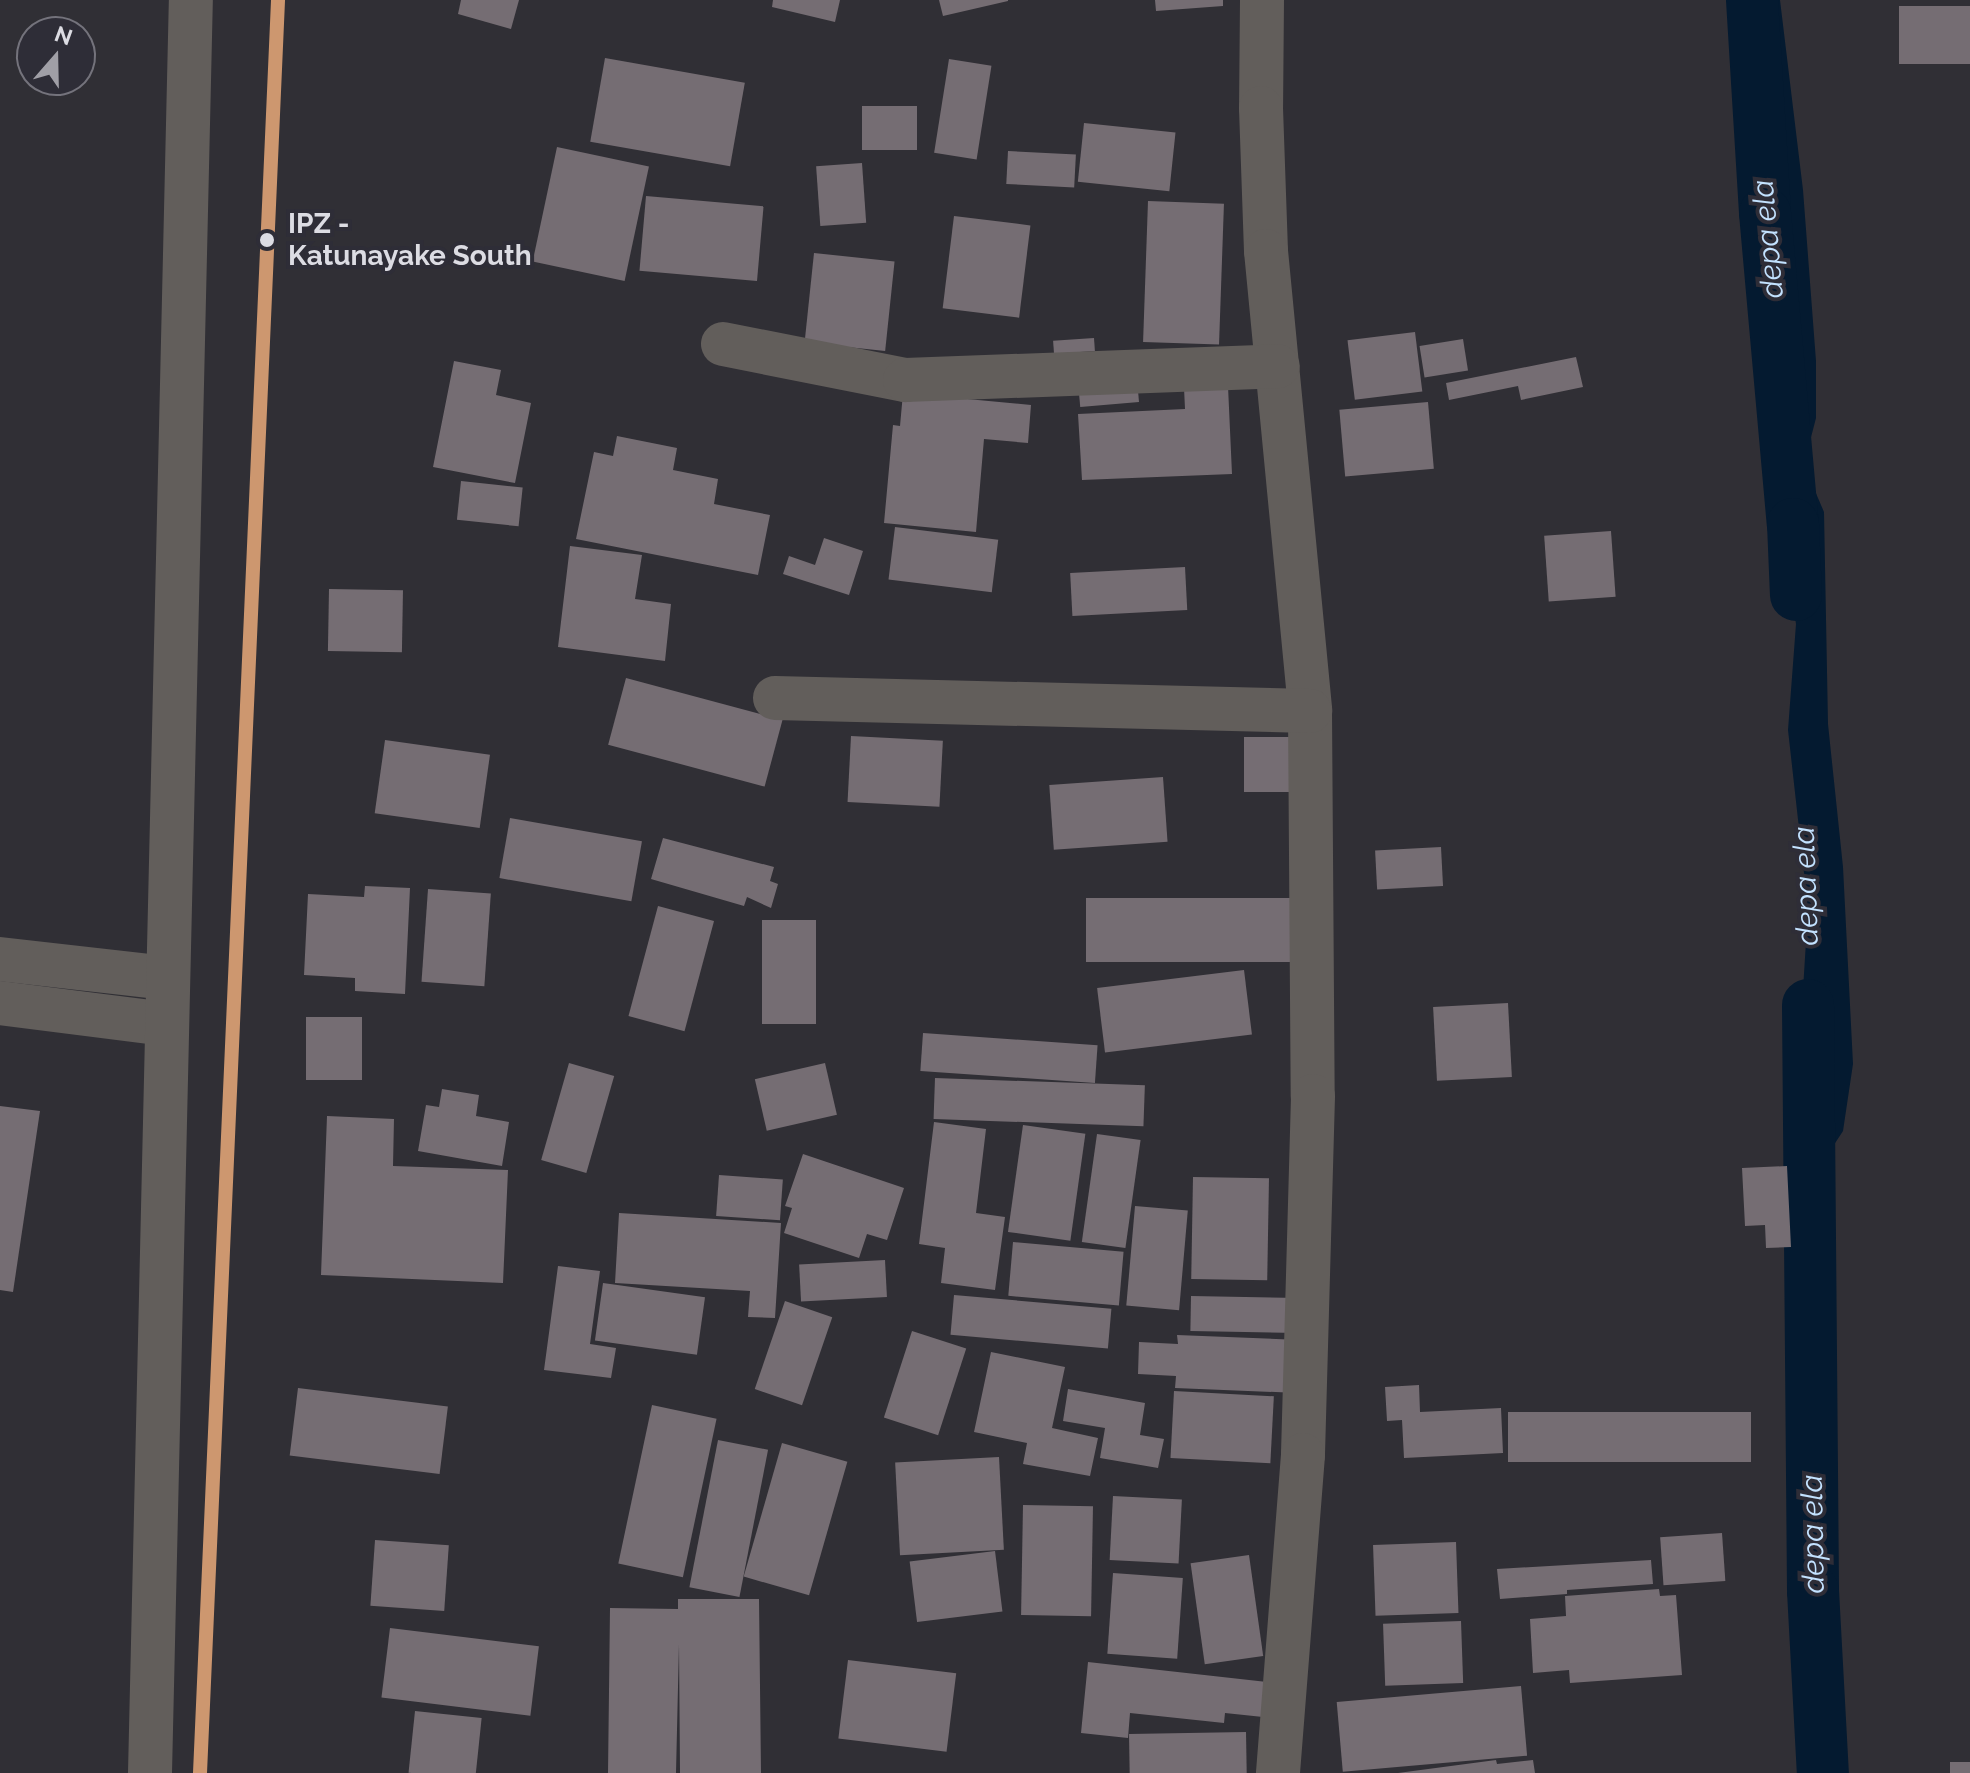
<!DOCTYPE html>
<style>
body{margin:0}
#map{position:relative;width:1970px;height:1773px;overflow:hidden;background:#302f35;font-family:Raleway,sans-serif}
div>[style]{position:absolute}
.water>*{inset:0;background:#041a30}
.canal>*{height:52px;margin:-26px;padding:0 26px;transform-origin:26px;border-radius:26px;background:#041a30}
.building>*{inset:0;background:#756d73;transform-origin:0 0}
.minor>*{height:44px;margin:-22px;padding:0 22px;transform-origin:22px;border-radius:22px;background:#625e5b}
.rail-1>*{height:14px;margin:-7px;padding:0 7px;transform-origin:7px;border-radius:7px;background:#cd976f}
.dots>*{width:22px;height:22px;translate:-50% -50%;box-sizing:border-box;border:4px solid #2e2d37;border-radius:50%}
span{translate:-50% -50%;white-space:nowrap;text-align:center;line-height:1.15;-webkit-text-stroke:8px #2e2d37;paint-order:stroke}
.stop-label{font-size:28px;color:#dcdce3;font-weight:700}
.left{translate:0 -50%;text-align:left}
.water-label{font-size:30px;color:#c3e2ff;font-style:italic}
.north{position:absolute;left:16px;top:16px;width:80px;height:80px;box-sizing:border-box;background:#2e2d37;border:2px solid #74737c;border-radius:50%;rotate:20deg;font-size:22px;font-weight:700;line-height:32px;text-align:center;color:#dcdce3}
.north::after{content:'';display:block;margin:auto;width:28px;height:36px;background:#a09fa6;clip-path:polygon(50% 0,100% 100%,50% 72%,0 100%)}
</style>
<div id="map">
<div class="water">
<i style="clip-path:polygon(1734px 0,1780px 0,1803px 190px,1816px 361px,1816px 418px,1807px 453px,1809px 477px,1824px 512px,1828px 724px,1843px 867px,1853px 1064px,1843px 1131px,1826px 1157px,1812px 1112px,1802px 1006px,1808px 909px,1788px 730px,1796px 624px,1788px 570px,1793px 524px,1791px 487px,1780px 453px,1790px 349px,1765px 213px,1750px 86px)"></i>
</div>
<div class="canal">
<i style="left:1752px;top:0;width:213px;rotate:86.5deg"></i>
<i style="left:1765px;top:213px;width:312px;rotate:84.9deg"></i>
<i style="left:1793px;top:524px;width:71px;rotate:87.6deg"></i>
<i style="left:1808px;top:1005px;width:586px;rotate:89.51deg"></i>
<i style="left:1813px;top:1591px;width:182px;rotate:86.9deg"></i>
</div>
<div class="building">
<i style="clip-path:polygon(461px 0,519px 0,511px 29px,458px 14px)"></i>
<i style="clip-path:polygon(773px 0,840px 0,835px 22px,772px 7px)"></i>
<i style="clip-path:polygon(939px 0,1008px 0,1008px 1px,943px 16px)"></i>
<i style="clip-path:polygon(1155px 0,1223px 0,1223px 6px,1156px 11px)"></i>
<i style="left:1899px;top:6px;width:71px;height:58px"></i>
<i style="left:605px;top:58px;width:142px;height:85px;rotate:10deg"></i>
<i style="left:949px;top:59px;width:43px;height:95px;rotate:9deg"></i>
<i style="left:862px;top:106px;width:55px;height:44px"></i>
<i style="left:1084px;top:123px;width:92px;height:59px;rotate:6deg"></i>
<i style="left:557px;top:147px;width:94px;height:117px;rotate:12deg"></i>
<i style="left:1008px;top:151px;width:68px;height:33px;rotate:3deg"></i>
<i style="left:862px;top:163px;width:60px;height:46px;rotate:86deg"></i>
<i style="left:646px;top:196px;width:118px;height:75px;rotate:5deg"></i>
<i style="left:1148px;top:201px;width:76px;height:141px;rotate:2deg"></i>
<i style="left:954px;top:216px;width:77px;height:93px;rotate:7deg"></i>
<i style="left:814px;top:253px;width:81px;height:90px;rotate:6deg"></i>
<i style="left:1415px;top:332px;width:60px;height:68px;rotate:83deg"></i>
<i style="left:1094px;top:338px;width:13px;height:41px;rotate:86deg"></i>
<i style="left:1463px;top:339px;width:32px;height:44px;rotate:81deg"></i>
<i style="clip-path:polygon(1576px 357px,1583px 387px,1521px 400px,1518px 386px,1449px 400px,1446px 383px)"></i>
<i style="clip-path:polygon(454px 361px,501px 370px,496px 395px,531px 403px,515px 483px,433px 467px)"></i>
<i style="left:1137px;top:379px;width:23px;height:59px;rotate:85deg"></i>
<i style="clip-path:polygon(1228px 386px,1232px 474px,1082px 480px,1078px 414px,1185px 409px,1184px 388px)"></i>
<i style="clip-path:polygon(903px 393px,1031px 405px,1028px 443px,984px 439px,976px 532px,884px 523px,893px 425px,900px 426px)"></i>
<i style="left:1428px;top:402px;width:67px;height:89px;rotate:85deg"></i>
<i style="clip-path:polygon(617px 436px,677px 448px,673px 470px,718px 479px,714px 504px,770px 515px,758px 575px,576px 539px,594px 452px,613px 456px)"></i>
<i style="left:461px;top:481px;width:62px;height:39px;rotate:6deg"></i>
<i style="left:895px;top:527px;width:104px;height:53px;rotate:7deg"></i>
<i style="left:1611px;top:531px;width:66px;height:67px;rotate:86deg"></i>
<i style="clip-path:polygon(824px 538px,863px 551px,849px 595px,783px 574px,789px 556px,815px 565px)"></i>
<i style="clip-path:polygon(570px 546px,642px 555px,635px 599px,671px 604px,665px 661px,558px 647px)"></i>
<i style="left:1185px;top:567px;width:43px;height:115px;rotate:87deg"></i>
<i style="left:329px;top:589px;width:74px;height:62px;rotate:1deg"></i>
<i style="left:626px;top:678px;width:162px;height:69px;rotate:15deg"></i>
<i style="left:851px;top:736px;width:92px;height:66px;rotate:3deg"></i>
<i style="left:1244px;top:737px;width:54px;height:55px"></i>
<i style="left:385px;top:740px;width:106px;height:74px;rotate:8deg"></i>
<i style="left:1163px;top:777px;width:65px;height:114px;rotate:86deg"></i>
<i style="left:510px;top:818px;width:134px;height:61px;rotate:10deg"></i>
<i style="clip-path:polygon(663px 838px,774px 867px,770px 881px,778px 884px,771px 908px,747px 897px,744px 906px,651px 879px)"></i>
<i style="left:1441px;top:847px;width:39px;height:66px;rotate:87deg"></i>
<i style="clip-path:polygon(365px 886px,410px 888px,405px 994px,355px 991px,355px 978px,304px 975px,308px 894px,364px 897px)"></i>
<i style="left:428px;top:889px;width:63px;height:93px;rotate:4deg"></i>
<i style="left:1086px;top:898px;width:209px;height:64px"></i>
<i style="left:658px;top:906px;width:58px;height:114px;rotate:15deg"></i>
<i style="left:762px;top:920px;width:54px;height:104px"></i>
<i style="left:1244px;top:970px;width:65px;height:148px;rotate:83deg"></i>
<i style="left:1508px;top:1003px;width:74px;height:75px;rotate:87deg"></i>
<i style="left:306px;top:1017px;width:56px;height:63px"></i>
<i style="left:923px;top:1033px;width:175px;height:38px;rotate:4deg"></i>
<i style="left:569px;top:1063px;width:47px;height:101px;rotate:16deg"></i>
<i style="left:825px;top:1063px;width:53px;height:72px;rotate:77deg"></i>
<i style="left:935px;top:1078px;width:210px;height:41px;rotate:2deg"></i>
<i style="clip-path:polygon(442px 1089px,479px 1095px,476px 1116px,509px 1122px,502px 1166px,418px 1151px,426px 1105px,439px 1107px)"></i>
<i style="clip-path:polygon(0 1106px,40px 1111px,13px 1292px,0 1290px)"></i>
<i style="clip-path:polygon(327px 1116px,394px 1119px,393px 1166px,508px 1170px,503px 1283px,321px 1275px)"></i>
<i style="clip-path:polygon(934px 1122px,986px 1129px,976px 1213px,1005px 1217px,995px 1290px,941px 1283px,945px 1248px,919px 1244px)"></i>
<i style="left:1023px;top:1125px;width:63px;height:108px;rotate:8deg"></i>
<i style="left:1097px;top:1134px;width:44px;height:109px;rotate:8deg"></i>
<i style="clip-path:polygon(803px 1154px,904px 1188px,887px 1240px,867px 1234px,859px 1258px,784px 1233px,792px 1208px,785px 1206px)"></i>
<i style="clip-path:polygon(1787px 1166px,1791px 1247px,1766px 1248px,1765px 1225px,1745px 1226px,1742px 1168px)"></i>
<i style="left:719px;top:1175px;width:64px;height:41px;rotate:4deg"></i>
<i style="left:1193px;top:1177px;width:76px;height:102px;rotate:1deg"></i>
<i style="left:1135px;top:1206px;width:53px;height:100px;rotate:5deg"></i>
<i style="clip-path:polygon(619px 1213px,781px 1223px,775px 1318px,748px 1317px,750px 1291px,615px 1283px)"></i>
<i style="left:1013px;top:1242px;width:111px;height:54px;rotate:5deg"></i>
<i style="left:885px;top:1260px;width:37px;height:86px;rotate:87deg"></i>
<i style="clip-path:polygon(558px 1266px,600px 1271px,590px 1344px,616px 1348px,611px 1378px,544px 1370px)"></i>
<i style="left:603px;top:1283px;width:103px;height:58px;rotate:8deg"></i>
<i style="left:954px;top:1295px;width:158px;height:40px;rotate:5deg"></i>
<i style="left:1191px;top:1296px;width:108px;height:35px;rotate:1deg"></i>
<i style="left:785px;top:1301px;width:50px;height:93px;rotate:19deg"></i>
<i style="left:912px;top:1331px;width:57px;height:91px;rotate:18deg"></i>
<i style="clip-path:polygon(1177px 1335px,1300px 1340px,1298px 1393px,1175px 1388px,1176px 1376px,1138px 1374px,1139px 1342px,1178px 1344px)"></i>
<i style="clip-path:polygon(991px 1352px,1065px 1367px,1052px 1428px,1098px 1438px,1090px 1476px,1023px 1464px,1027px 1443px,974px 1432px)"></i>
<i style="clip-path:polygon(1419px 1385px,1420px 1412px,1501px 1408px,1503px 1453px,1404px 1458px,1402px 1420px,1387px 1421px,1385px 1387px)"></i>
<i style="left:298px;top:1388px;width:151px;height:68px;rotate:7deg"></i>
<i style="clip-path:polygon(1068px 1389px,1145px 1403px,1140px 1435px,1164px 1439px,1158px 1468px,1100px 1458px,1105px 1428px,1063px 1421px)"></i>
<i style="left:1174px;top:1391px;width:100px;height:67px;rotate:3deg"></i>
<i style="left:652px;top:1405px;width:66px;height:162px;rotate:12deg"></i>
<i style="left:1751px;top:1412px;width:50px;height:243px;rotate:90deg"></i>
<i style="left:718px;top:1440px;width:51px;height:150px;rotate:11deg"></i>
<i style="left:782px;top:1443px;width:68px;height:139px;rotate:16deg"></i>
<i style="left:999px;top:1457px;width:93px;height:104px;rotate:87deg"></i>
<i style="left:1113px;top:1496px;width:69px;height:64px;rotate:3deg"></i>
<i style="left:1023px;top:1505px;width:70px;height:110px;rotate:1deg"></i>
<i style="left:1722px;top:1533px;width:48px;height:62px;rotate:86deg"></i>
<i style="left:375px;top:1540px;width:74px;height:66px;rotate:4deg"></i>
<i style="left:1456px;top:1542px;width:71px;height:83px;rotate:88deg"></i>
<i style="left:995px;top:1551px;width:61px;height:86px;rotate:83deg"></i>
<i style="left:1249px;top:1555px;width:102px;height:59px;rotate:82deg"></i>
<i style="clip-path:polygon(1651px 1560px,1653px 1584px,1567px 1590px,1567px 1594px,1500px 1599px,1497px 1569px)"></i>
<i style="left:1113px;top:1573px;width:70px;height:81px;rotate:4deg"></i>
<i style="clip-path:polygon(1659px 1589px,1660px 1596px,1676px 1595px,1682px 1675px,1570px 1683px,1569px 1670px,1533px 1673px,1530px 1619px,1566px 1616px,1565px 1596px)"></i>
<i style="clip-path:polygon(678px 1599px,759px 1599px,761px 1773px,680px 1773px,679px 1644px,676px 1773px,608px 1773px,610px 1608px,678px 1609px)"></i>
<i style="left:1461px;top:1621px;width:62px;height:78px;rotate:88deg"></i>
<i style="left:390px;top:1628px;width:150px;height:70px;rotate:7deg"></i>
<i style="left:848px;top:1660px;width:109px;height:79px;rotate:7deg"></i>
<i style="clip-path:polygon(1088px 1662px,1267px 1682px,1263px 1717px,1225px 1713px,1224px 1723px,1130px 1713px,1128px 1738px,1081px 1733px)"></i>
<i style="left:1521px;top:1686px;width:70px;height:185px;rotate:85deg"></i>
<i style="left:415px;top:1711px;width:67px;height:62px;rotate:6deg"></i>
<i style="left:1246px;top:1732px;width:41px;height:117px;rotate:89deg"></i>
<i style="clip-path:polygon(1496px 1760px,1497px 1764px,1533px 1760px,1535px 1773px,1398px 1773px)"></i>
<i style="left:1970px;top:1762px;width:11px;height:20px;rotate:90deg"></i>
</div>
<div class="minor">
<i style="left:1262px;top:0;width:108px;rotate:90.5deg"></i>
<i style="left:1261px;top:108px;width:143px;rotate:88deg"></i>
<i style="left:1266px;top:251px;width:462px;rotate:84.5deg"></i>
<i style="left:1310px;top:711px;width:385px;rotate:89.6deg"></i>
<i style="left:1313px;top:1096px;width:359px;rotate:91.6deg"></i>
<i style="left:1303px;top:1455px;width:319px;rotate:94.5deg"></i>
<i style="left:723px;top:344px;width:186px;rotate:11.2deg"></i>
<i style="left:905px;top:380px;width:373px;rotate:-2.1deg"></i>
<i style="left:775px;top:698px;width:535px;rotate:1.39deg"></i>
<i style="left:0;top:959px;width:169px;rotate:6.5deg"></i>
<i style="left:0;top:1003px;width:168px;rotate:7.2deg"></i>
<i style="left:150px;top:1773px;width:1773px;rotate:-88.68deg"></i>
</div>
<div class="rail-1">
<i style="left:200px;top:1773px;width:1775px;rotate:-87.48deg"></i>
</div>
<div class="dots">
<i style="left:267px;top:240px;background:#dcdce3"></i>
</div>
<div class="stop-label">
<span class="left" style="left:288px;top:240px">IPZ -<br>Katunayake South</span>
</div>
<div class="water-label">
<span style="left:1768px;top:239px;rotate:-95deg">depa ela</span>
<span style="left:1806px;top:886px;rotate:-92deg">depa ela</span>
<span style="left:1813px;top:1534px;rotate:-91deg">depa ela</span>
</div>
<div class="north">N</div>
</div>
